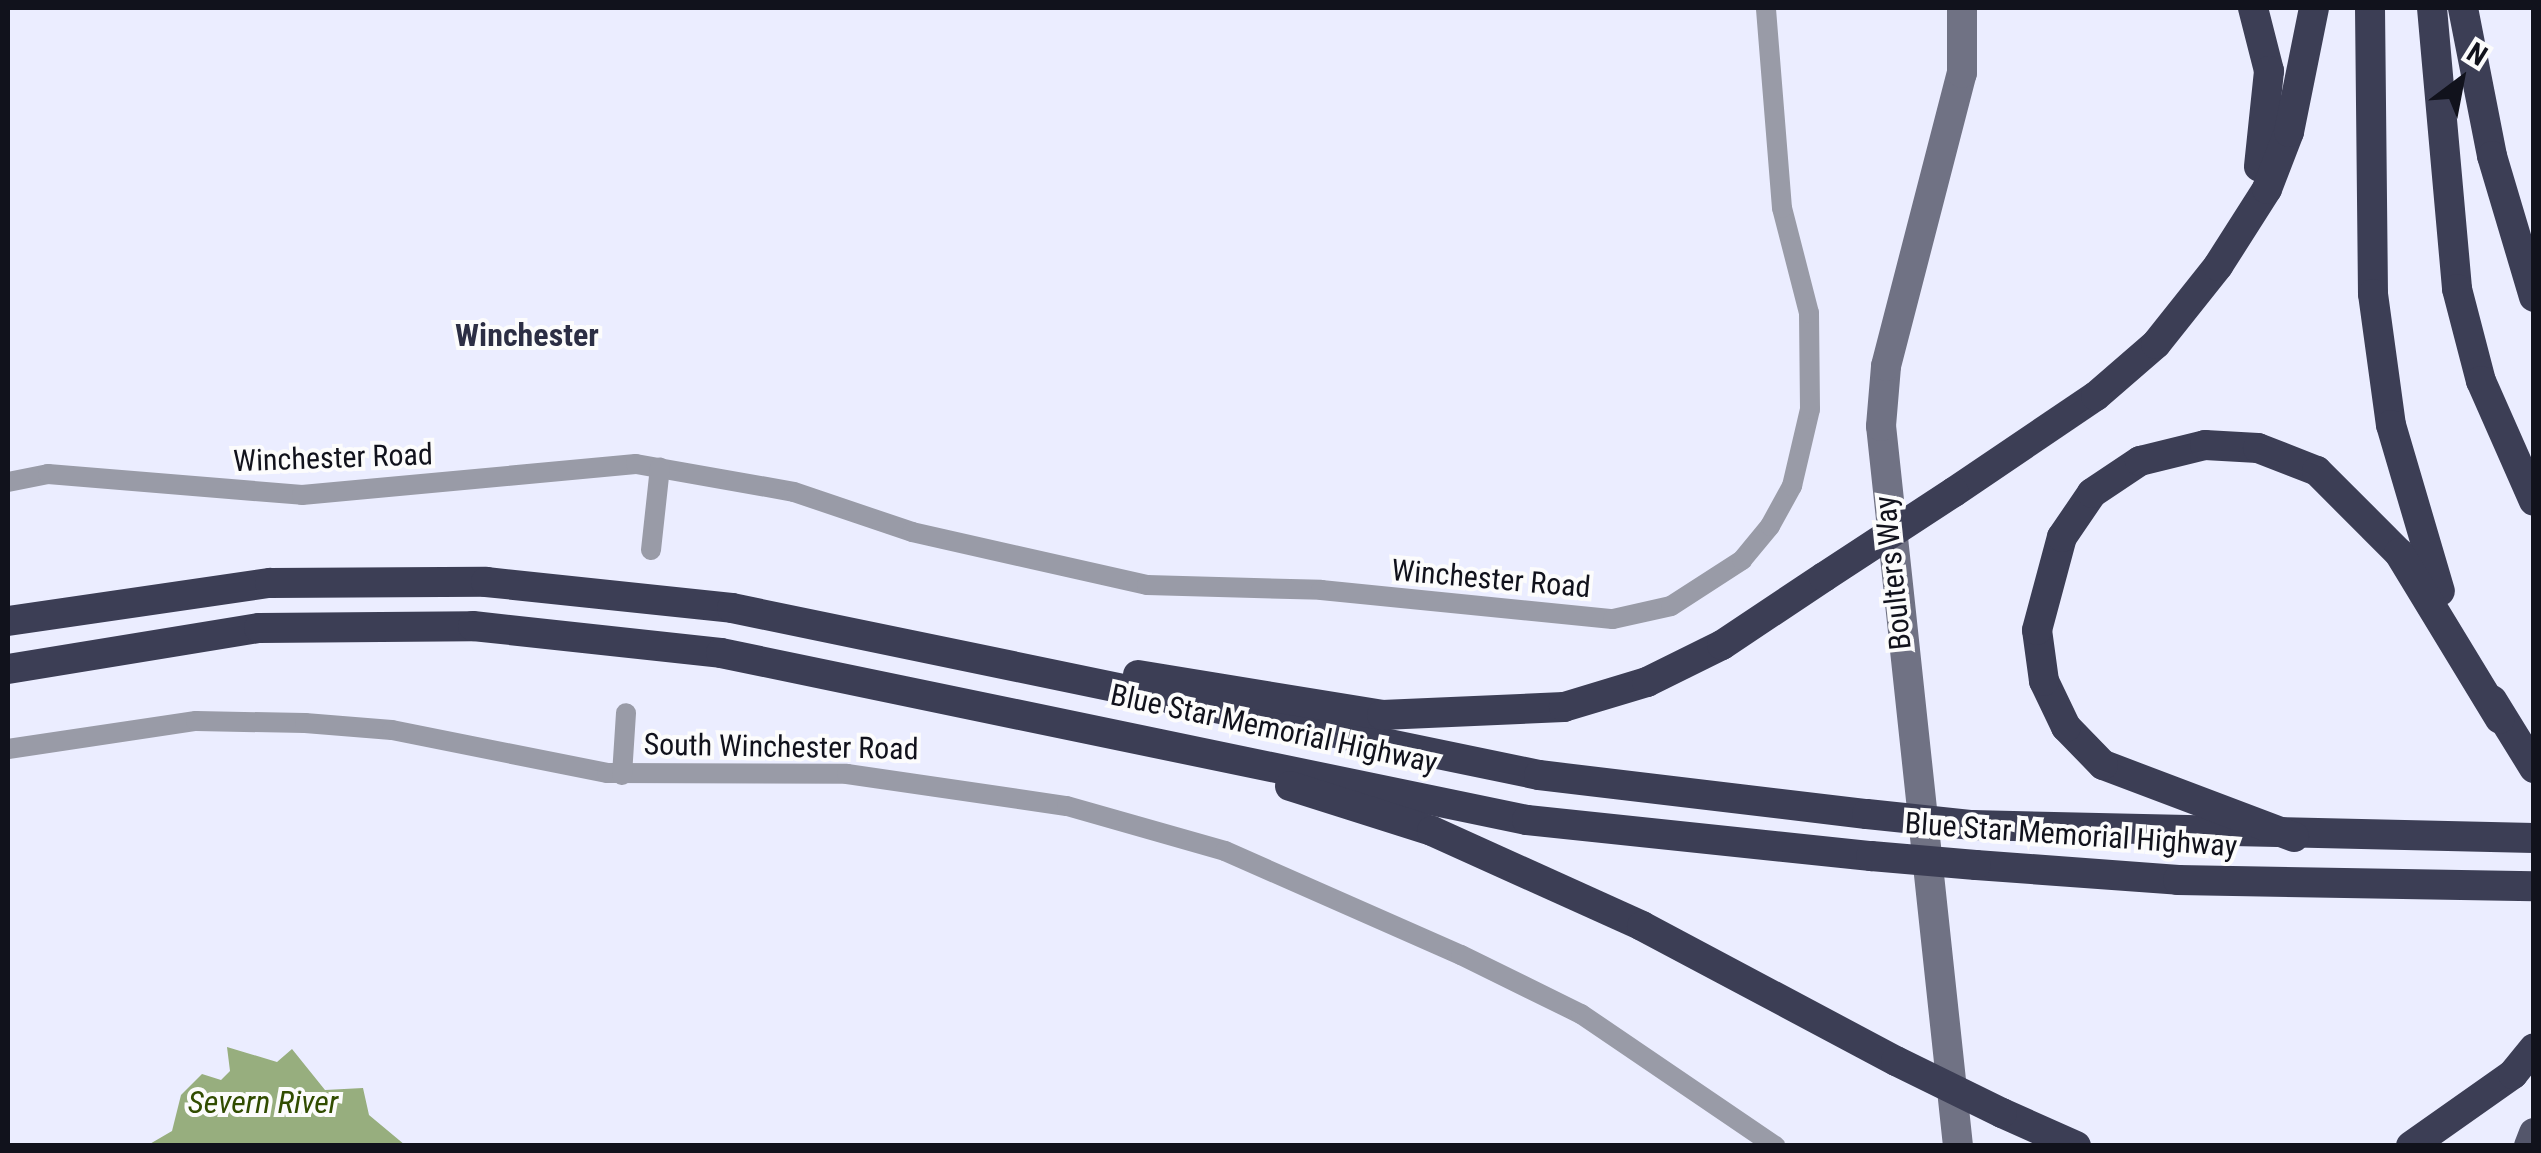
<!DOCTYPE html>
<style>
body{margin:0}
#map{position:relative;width:2541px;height:1153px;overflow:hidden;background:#ebedff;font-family:"Roboto Condensed",sans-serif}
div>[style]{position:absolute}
.water>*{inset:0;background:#97ae7e}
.street>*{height:20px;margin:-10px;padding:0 10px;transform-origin:10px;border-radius:10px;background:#999ba7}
.secondary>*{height:30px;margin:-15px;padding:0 15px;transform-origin:15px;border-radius:15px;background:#707284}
.primary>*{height:30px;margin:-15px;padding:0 15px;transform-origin:15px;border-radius:15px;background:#54566b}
.highway>*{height:30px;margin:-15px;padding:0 15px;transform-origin:15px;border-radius:15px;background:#3c3e55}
.highway-bridge>*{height:30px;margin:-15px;padding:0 15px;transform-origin:15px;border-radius:15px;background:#3c3e55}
span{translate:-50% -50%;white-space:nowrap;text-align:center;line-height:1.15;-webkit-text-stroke:8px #fcfcfc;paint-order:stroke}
.street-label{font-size:30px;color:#11121c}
.neighbourhood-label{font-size:32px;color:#2c2e44;font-weight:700}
.water-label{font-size:32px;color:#314c00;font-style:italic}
.frame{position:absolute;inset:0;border:10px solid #11121c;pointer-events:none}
.north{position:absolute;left:2411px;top:30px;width:100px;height:100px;-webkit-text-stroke:8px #fcfcfc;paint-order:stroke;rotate:32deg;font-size:28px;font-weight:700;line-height:40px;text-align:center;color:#11121c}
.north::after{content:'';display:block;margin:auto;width:35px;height:45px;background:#11121c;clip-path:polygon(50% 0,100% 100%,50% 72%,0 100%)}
</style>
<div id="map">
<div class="water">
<i style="clip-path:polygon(227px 1047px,277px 1062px,292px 1049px,325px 1090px,363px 1088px,369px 1115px,405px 1145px,148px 1145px,172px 1131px,181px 1095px,202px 1074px,221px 1080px,230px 1071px)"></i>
</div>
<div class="street">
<i style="left:8px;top:482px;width:41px;rotate:-11.3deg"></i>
<i style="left:48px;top:474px;width:255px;rotate:4.7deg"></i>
<i style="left:302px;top:495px;width:335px;rotate:-5.3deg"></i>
<i style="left:636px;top:464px;width:160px;rotate:10deg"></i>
<i style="left:794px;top:492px;width:125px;rotate:18.7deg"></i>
<i style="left:912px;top:532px;width:241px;rotate:12.7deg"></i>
<i style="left:1147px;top:585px;width:174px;rotate:1.6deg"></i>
<i style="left:1321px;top:590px;width:293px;rotate:5.7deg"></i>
<i style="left:1613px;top:619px;width:59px;rotate:-12.6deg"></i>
<i style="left:1671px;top:606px;width:85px;rotate:-32.9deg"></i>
<i style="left:1742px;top:560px;width:44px;rotate:-50.5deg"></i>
<i style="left:1770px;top:526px;width:46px;rotate:-61.2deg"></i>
<i style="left:1792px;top:486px;width:79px;rotate:-76.8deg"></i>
<i style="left:1810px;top:409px;width:96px;rotate:-90.6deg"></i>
<i style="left:1809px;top:313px;width:108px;rotate:-104.4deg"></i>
<i style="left:1782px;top:208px;width:201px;rotate:-94.6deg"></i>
<i style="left:651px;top:550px;width:83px;rotate:-83.8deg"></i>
<i style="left:8px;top:749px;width:190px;rotate:-8.5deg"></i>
<i style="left:196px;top:721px;width:109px;rotate:1.1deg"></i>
<i style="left:305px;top:723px;width:87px;rotate:4.6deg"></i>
<i style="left:392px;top:730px;width:219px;rotate:11.3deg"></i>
<i style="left:607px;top:773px;width:240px;rotate:0.2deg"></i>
<i style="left:847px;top:774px;width:222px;rotate:8.3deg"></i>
<i style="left:1067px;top:806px;width:164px;rotate:15.9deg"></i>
<i style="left:1225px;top:851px;width:258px;rotate:23.8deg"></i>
<i style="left:1461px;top:955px;width:134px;rotate:26.2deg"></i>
<i style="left:1581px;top:1014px;width:235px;rotate:34.2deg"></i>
<i style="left:622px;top:775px;width:62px;rotate:-86.3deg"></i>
</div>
<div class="secondary">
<i style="left:1958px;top:1146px;width:724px;rotate:-96.1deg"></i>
<i style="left:1881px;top:426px;width:60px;rotate:-85.2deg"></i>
<i style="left:1886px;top:366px;width:303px;rotate:-75.5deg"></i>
<i style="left:1962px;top:73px;width:65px;rotate:-90deg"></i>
</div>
<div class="primary">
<i style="left:2529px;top:1146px;width:14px;rotate:-69deg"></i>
</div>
<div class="highway">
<i style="left:2253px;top:8px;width:65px;rotate:75.7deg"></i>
<i style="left:2269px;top:71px;width:96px;rotate:96deg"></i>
<i style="left:2370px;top:8px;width:286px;rotate:89.4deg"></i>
<i style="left:2373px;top:294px;width:132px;rotate:82.2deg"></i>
<i style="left:2391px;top:425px;width:173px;rotate:73.6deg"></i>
<i style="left:2432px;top:8px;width:282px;rotate:84.9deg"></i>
<i style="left:2457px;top:289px;width:95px;rotate:75.4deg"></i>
<i style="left:2481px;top:381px;width:131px;rotate:66.2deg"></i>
<i style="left:2463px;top:8px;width:151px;rotate:78.9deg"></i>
<i style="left:2492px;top:156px;width:147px;rotate:73.4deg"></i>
<i style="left:1954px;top:492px;width:171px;rotate:-34.1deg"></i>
<i style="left:2096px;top:396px;width:79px;rotate:-40.9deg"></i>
<i style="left:2156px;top:344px;width:100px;rotate:-51.5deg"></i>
<i style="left:2218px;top:266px;width:91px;rotate:-57.5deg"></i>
<i style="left:2267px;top:189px;width:61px;rotate:-68.9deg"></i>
<i style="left:2289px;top:132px;width:126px;rotate:-78.6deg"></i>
<i style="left:8px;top:621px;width:265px;rotate:-8.3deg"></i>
<i style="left:270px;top:583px;width:216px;rotate:-0.3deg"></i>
<i style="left:486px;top:582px;width:247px;rotate:6deg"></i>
<i style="left:732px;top:608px;width:824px;rotate:11.69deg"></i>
<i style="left:1539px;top:775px;width:330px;rotate:6.8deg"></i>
<i style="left:8px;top:669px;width:254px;rotate:-9.3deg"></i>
<i style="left:259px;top:628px;width:214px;rotate:-0.5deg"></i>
<i style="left:473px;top:626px;width:249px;rotate:6.2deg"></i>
<i style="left:721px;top:653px;width:823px;rotate:11.71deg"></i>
<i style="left:1527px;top:820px;width:346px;rotate:6deg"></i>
<i style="left:1138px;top:675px;width:247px;rotate:9.3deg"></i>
<i style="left:1382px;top:715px;width:182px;rotate:-2.5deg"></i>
<i style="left:1564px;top:707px;width:87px;rotate:-16.8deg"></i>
<i style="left:1647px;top:682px;width:84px;rotate:-26.3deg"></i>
<i style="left:1722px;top:645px;width:123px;rotate:-33.7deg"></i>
<i style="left:2492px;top:700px;width:80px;rotate:58.3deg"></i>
<i style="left:1290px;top:786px;width:149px;rotate:17.6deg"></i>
<i style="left:1432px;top:831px;width:230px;rotate:24.3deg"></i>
<i style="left:1642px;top:926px;width:288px;rotate:28deg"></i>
<i style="left:1972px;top:825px;width:562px;rotate:1.33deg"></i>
<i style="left:2294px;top:837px;width:204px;rotate:-159.3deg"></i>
<i style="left:2103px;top:765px;width:53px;rotate:-134.2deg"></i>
<i style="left:2066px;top:727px;width:51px;rotate:-115.6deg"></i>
<i style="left:2044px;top:681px;width:51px;rotate:-97.8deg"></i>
<i style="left:2037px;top:630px;width:96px;rotate:-75deg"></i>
<i style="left:2062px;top:537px;width:53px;rotate:-55.7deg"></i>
<i style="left:2092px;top:493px;width:58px;rotate:-33.7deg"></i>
<i style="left:2140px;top:461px;width:67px;rotate:-13.8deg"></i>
<i style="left:2205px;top:445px;width:53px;rotate:3.2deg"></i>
<i style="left:2258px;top:448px;width:63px;rotate:21.3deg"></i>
<i style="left:2317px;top:471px;width:116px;rotate:45deg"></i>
<i style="left:2399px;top:553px;width:194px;rotate:58.7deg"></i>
<i style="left:1976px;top:865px;width:203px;rotate:4.2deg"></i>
<i style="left:2178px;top:880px;width:356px;rotate:1deg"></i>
<i style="left:2002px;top:1113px;width:81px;rotate:24deg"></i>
<i style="left:2411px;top:1146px;width:125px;rotate:-35.2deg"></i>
<i style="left:2513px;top:1074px;width:33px;rotate:-51deg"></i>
</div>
<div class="highway-bridge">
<i style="left:1824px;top:577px;width:155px;rotate:-33.2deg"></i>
<i style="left:1867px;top:814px;width:106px;rotate:6deg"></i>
<i style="left:1871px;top:856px;width:105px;rotate:4.9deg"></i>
<i style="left:1896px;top:1061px;width:118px;rotate:26.1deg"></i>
</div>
<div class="street-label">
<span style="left:333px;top:458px;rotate:-2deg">Winchester Road</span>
<span style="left:1893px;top:573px;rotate:-96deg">Boulters Way</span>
<span style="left:1491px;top:579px;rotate:5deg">Winchester Road</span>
<span style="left:1274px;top:729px;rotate:12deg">Blue Star Memorial Highway</span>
<span style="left:781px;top:747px;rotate:1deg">South Winchester Road</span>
<span style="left:2071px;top:835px;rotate:4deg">Blue Star Memorial Highway</span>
</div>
<div class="neighbourhood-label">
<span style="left:527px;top:335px">Winchester</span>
</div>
<div class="water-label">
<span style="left:263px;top:1102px">Severn River</span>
</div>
<div class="frame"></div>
<div class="north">N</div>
</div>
